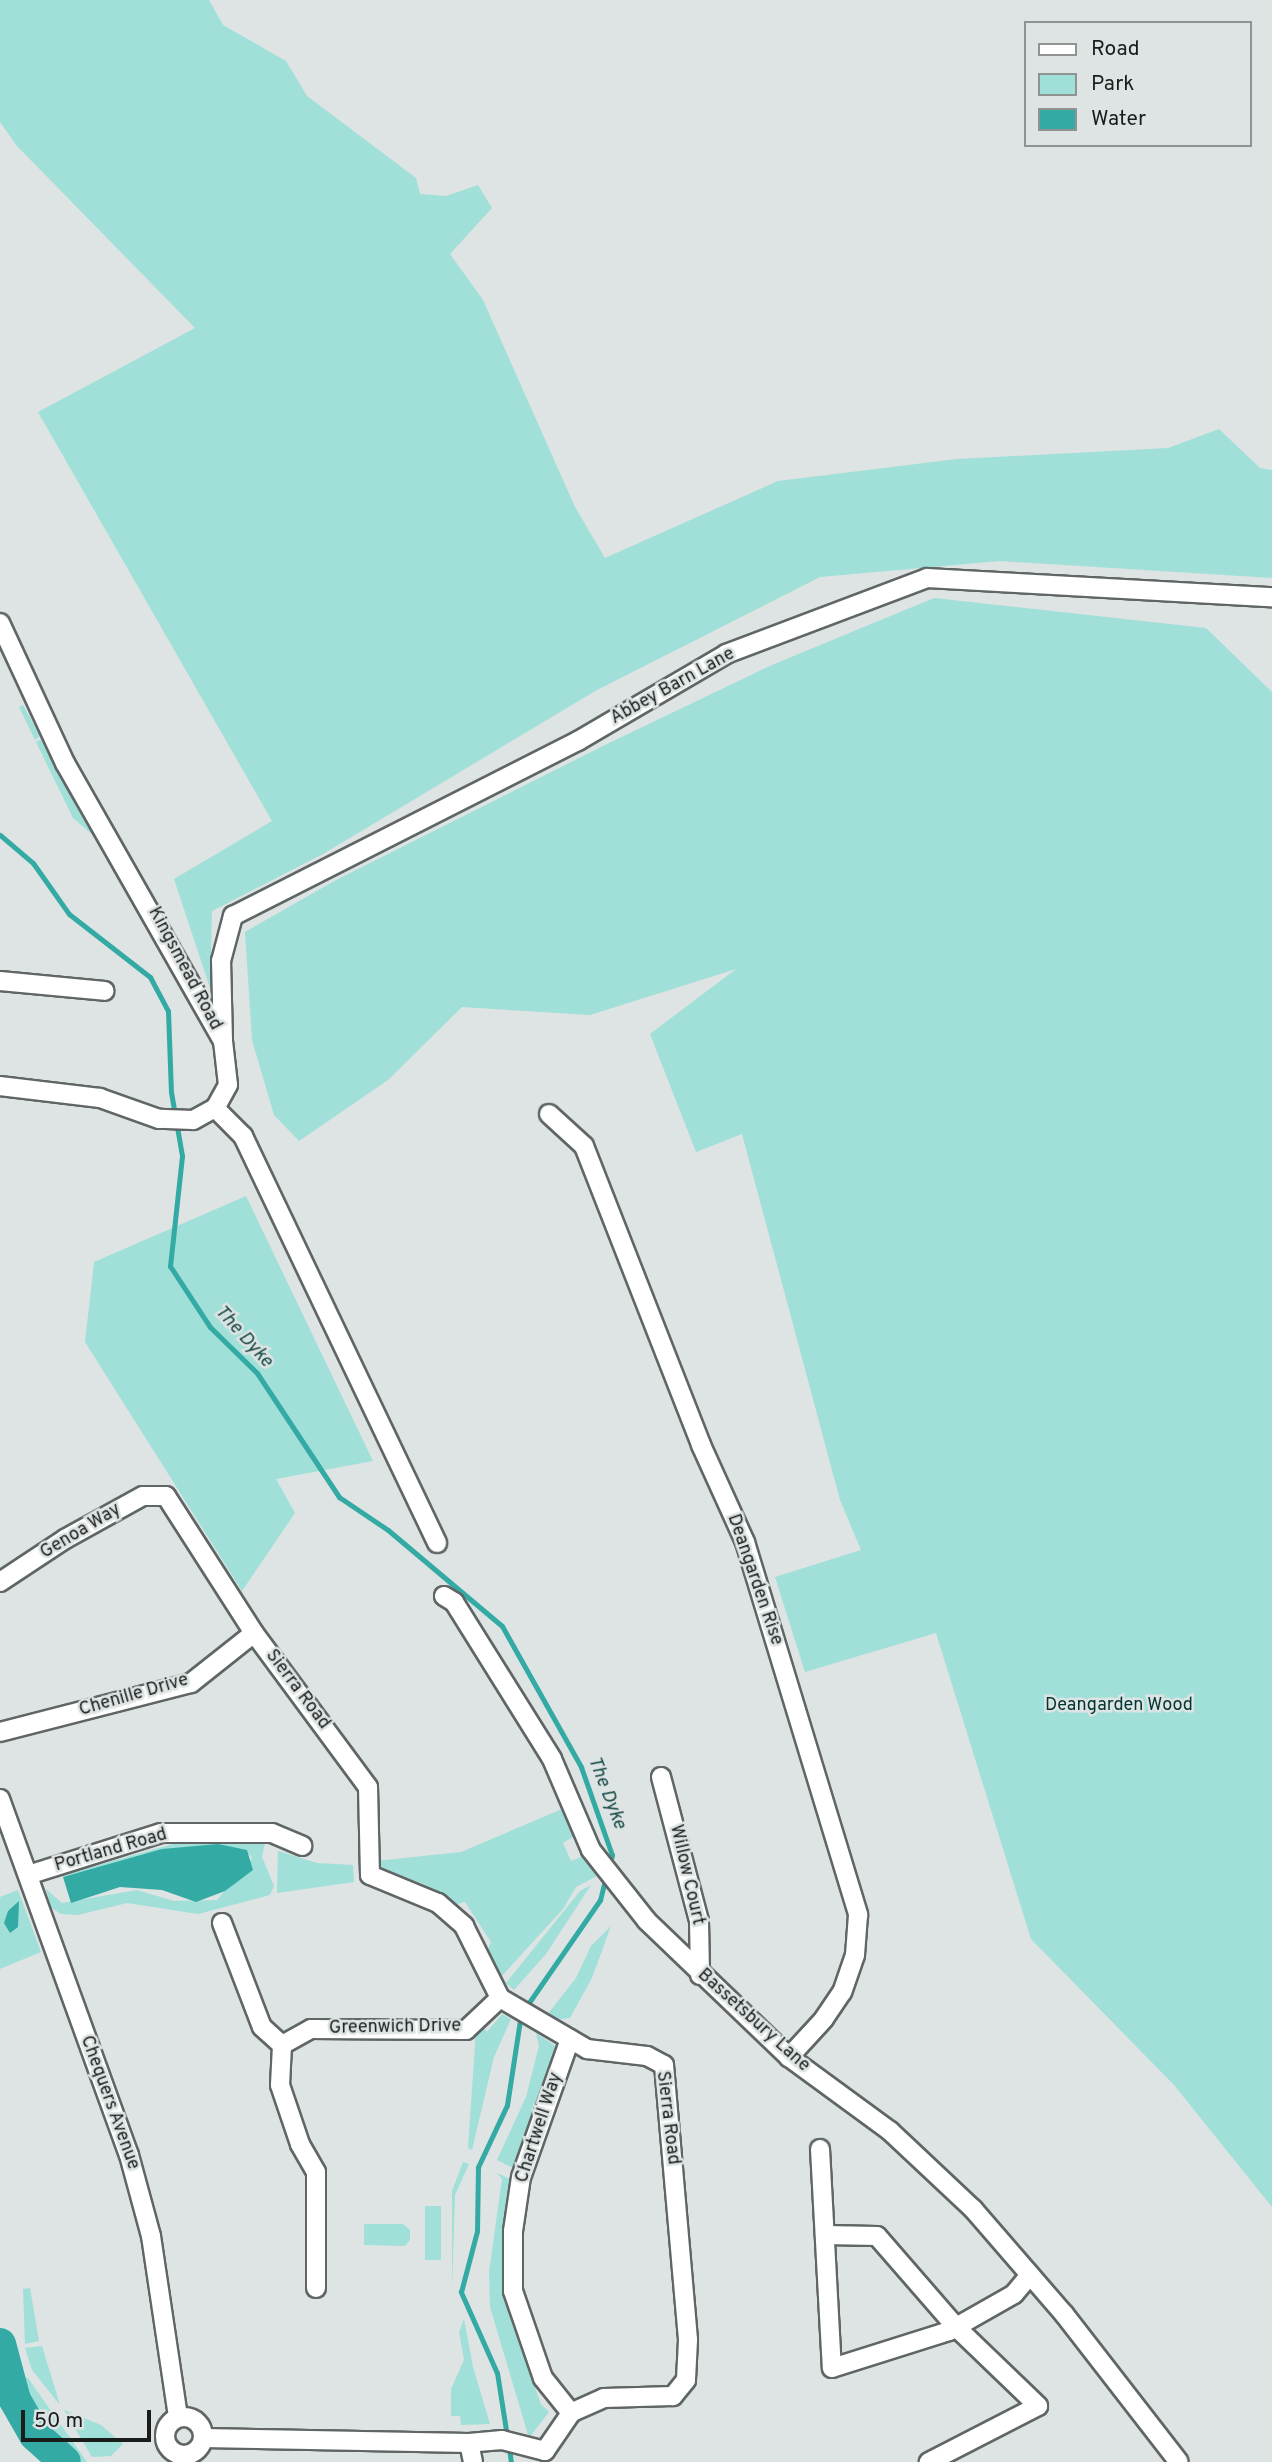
<!DOCTYPE html>
<style>
body{margin:0}
#map{position:relative;width:1272px;height:2462px;overflow:hidden;background:#dde4e3;font-family:Overpass,sans-serif}
div>[style]{position:absolute}
.green>*{inset:0;background:#a1dfd9;transform-origin:0 0}
.water>*{inset:0;background:#33aaa3}
.stream>*{height:5px;margin:-2.5px;padding:0 2.5px;transform-origin:2.5px;border-radius:2.5px;background:#33aaa3}
.river>*{height:32px;margin:-16px;padding:0 16px;transform-origin:16px;border-radius:16px;background:#33aaa3}
.roads{filter:drop-shadow(2px 0 #5f6665) drop-shadow(-2px 0 #5f6665) drop-shadow(0 2px #5f6665) drop-shadow(0 -2px #5f6665)}
.street>*{height:18px;margin:-9px;padding:0 9px;transform-origin:9px;border-radius:9px;background:#fff}
.street>.ring{margin:-9px;padding:0;box-sizing:content-box;background:none;border:18px solid #fff;border-radius:50%}
span{translate:-50% -50%;white-space:nowrap;text-align:center;line-height:1.15;-webkit-text-stroke:5px #dde4e3;paint-order:stroke}
.street-label{font-size:18px;color:#1a1c1c}
.park-label{font-size:18px;color:#003532}
.water-label{font-size:19px;color:#174946;font-style:italic}
.legend{position:absolute;left:1024px;top:21px;width:228px;height:126px;box-sizing:border-box;background:#dde4e3;border:2px solid #8f9493;margin:0;padding:9px 12px;list-style:none;font-size:21px;color:#1a1c1c}
.legend li{display:flex;align-items:center;gap:14px;height:35px}
.legend b{width:35px;border:2px solid #8f9493}
.scale{position:absolute;left:21px;top:2410px;width:130px;height:32px;box-sizing:border-box;border:4px solid #1a1c1c;border-top:0;padding-left:9px;font-size:21px;line-height:24px;white-space:nowrap;color:#1a1c1c;-webkit-text-stroke:5px #dde4e3;paint-order:stroke}
</style>
<div id="map">
<div class="green">
<i style="clip-path:polygon(0 0,209px 0,223px 25px,286px 61px,307px 96px,416px 178px,420px 194px,446px 196px,478px 185px,492px 208px,450px 254px,483px 300px,575px 507px,605px 558px,778px 481px,957px 459px,1168px 448px,1219px 429px,1260px 468px,1272px 470px,1272px 578px,1000px 561px,820px 577px,597px 690px,323px 854px,212px 911px,210px 988px,174px 879px,272px 821px,38px 412px,195px 328px,17px 146px,0 122px)"></i>
<i style="clip-path:polygon(934px 598px,1206px 628px,1272px 692px,1272px 2207px,1174px 2085px,1031px 1939px,936px 1633px,805px 1672px,775px 1577px,861px 1550px,840px 1500px,742px 1134px,696px 1152px,650px 1034px,736px 969px,590px 1015px,462px 1007px,388px 1080px,299px 1141px,274px 1115px,252px 1040px,245px 932px,338px 879px,607px 744px,772px 665px)"></i>
<i style="clip-path:polygon(23px 705px,40px 736px,35px 740px,19px 707px)"></i>
<i style="clip-path:polygon(42px 739px,78px 810px,95px 837px,73px 818px,36px 742px)"></i>
<i style="clip-path:polygon(246px 1196px,373px 1461px,276px 1479px,295px 1513px,242px 1591px,85px 1342px,94px 1262px)"></i>
<i style="clip-path:polygon(562px 1809px,576px 1835px,563px 1843px,571px 1861px,586px 1855px,597px 1876px,576px 1887px,563px 1909px,500px 1978px,487px 1951px,491px 1942px,465px 1902px,457px 1904px,421px 1883px,379px 1873px,376px 1861px,461px 1852px)"></i>
<i style="clip-path:polygon(209px 1841px,265px 1842px,262px 1857px,274px 1886px,270px 1895px,198px 1914px,127px 1903px,78px 1915px,61px 1914px,50px 1907px,46px 1889px,62px 1903px,137px 1890px,174px 1901px,217px 1900px,252px 1858px,249px 1854px,207px 1847px,49px 1879px,173px 1844px)"></i>
<i style="clip-path:polygon(278px 1851px,317px 1863px,353px 1865px,354px 1882px,277px 1893px)"></i>
<i style="clip-path:polygon(591px 1885px,546px 1954px,514px 1990px,506px 1983px,580px 1891px)"></i>
<i style="clip-path:polygon(18px 1890px,41px 1952px,0 1969px,0 1897px)"></i>
<i style="clip-path:polygon(611px 1926px,592px 1978px,570px 2018px,554px 2020px,547px 2015px,576px 1978px,591px 1946px)"></i>
<i style="clip-path:polygon(502px 2014px,511px 2019px,494px 2057px,472px 2150px,468px 2148px,476px 2030px,482px 2025px,487px 2032px)"></i>
<i style="clip-path:polygon(536px 2033px,558px 2048px,557px 2056px,518px 2166px,511px 2167px,497px 2160px,526px 2097px,539px 2046px)"></i>
<i style="clip-path:polygon(463px 2162px,469px 2164px,455px 2195px,452px 2290px,452px 2191px)"></i>
<i style="clip-path:polygon(497px 2173px,512px 2180px,506px 2288px,512px 2324px,541px 2404px,549px 2412px,529px 2438px,490px 2307px,489px 2272px,502px 2179px)"></i>
<i style="left:425px;top:2206px;width:16px;height:54px"></i>
<i style="clip-path:polygon(364px 2224px,403px 2224px,410px 2230px,410px 2240px,405px 2246px,364px 2245px)"></i>
<i style="clip-path:polygon(30px 2288px,39px 2341px,25px 2344px,23px 2289px)"></i>
<i style="clip-path:polygon(464px 2319px,473px 2367px,490px 2424px,461px 2425px,460px 2416px,451px 2416px,451px 2389px,464px 2360px,459px 2332px)"></i>
<i style="clip-path:polygon(42px 2346px,60px 2405px,32px 2370px,25px 2348px)"></i>
<i style="clip-path:polygon(19px 2375px,28px 2378px,87px 2462px,71px 2462px,63px 2456px)"></i>
<i style="clip-path:polygon(64px 2410px,101px 2425px,123px 2444px,111px 2456px,92px 2457px)"></i>
</div>
<div class="water">
<i style="clip-path:polygon(218px 1844px,247px 1850px,253px 1870px,225px 1891px,196px 1902px,162px 1890px,120px 1887px,71px 1903px,63px 1877px,162px 1849px)"></i>
<i style="clip-path:polygon(19px 1901px,18px 1927px,10px 1933px,4px 1923px,8px 1911px)"></i>
</div>
<div class="stream">
<i style="left:0;top:835px;width:43px;rotate:40.3deg"></i>
<i style="left:33px;top:863px;width:62px;rotate:54.8deg"></i>
<i style="left:69px;top:914px;width:103px;rotate:37.9deg"></i>
<i style="left:150px;top:977px;width:38px;rotate:62deg"></i>
<i style="left:168px;top:1011px;width:81px;rotate:87.9deg"></i>
<i style="left:171px;top:1092px;width:65px;rotate:80.2deg"></i>
<i style="left:182px;top:1156px;width:111px;rotate:96.2deg"></i>
<i style="left:170px;top:1266px;width:73px;rotate:56.7deg"></i>
<i style="left:210px;top:1327px;width:66px;rotate:44.4deg"></i>
<i style="left:257px;top:1373px;width:149px;rotate:56.5deg"></i>
<i style="left:339px;top:1497px;width:59px;rotate:34deg"></i>
<i style="left:388px;top:1530px;width:149px;rotate:40.1deg"></i>
<i style="left:502px;top:1626px;width:162px;rotate:60.7deg"></i>
<i style="left:581px;top:1767px;width:93px;rotate:70.6deg"></i>
<i style="left:612px;top:1855px;width:11px;rotate:105deg"></i>
<i style="left:511px;top:2462px;width:90px;rotate:-98.9deg"></i>
<i style="left:497px;top:2373px;width:89px;rotate:-114deg"></i>
<i style="left:461px;top:2292px;width:63px;rotate:-75.3deg"></i>
<i style="left:477px;top:2231px;width:64px;rotate:-89.1deg"></i>
<i style="left:478px;top:2167px;width:68px;rotate:-64.9deg"></i>
<i style="left:507px;top:2105px;width:92px;rotate:-81.3deg"></i>
<i style="left:521px;top:2014px;width:139px;rotate:-55.3deg"></i>
<i style="left:600px;top:1900px;width:25px;rotate:-76deg"></i>
</div>
<div class="river">
<i style="left:0;top:2344px;width:58px;rotate:75deg"></i>
<i style="left:15px;top:2400px;width:40px;rotate:60.3deg"></i>
<i style="left:35px;top:2435px;width:40px;rotate:42deg"></i>
</div>
<div class="roads">
<div class="street">
<i style="left:0;top:623px;width:154px;rotate:65.1deg"></i>
<i style="left:65px;top:763px;width:320px;rotate:60.4deg"></i>
<i style="left:223px;top:1041px;width:44px;rotate:83.5deg"></i>
<i style="left:228px;top:1085px;width:26px;rotate:119deg"></i>
<i style="left:215px;top:1108px;width:25px;rotate:151deg"></i>
<i style="left:193px;top:1120px;width:34px;rotate:-178deg"></i>
<i style="left:159px;top:1119px;width:63px;rotate:-160.4deg"></i>
<i style="left:100px;top:1098px;width:101px;rotate:-173.2deg"></i>
<i style="left:0;top:981px;width:105px;rotate:5.4deg"></i>
<i style="left:223px;top:1041px;width:80px;rotate:-91.4deg"></i>
<i style="left:221px;top:961px;width:47px;rotate:-75.1deg"></i>
<i style="left:233px;top:916px;width:387px;rotate:-26.9deg"></i>
<i style="left:578px;top:741px;width:172px;rotate:-30.4deg"></i>
<i style="left:726px;top:654px;width:215px;rotate:-20.7deg"></i>
<i style="left:927px;top:578px;width:346px;rotate:3.2deg"></i>
<i style="left:215px;top:1108px;width:40px;rotate:45deg"></i>
<i style="left:243px;top:1136px;width:451px;rotate:64.5deg"></i>
<i style="left:549px;top:1114px;width:47px;rotate:42.4deg"></i>
<i style="left:584px;top:1146px;width:321px;rotate:68.6deg"></i>
<i style="left:701px;top:1445px;width:107px;rotate:65.6deg"></i>
<i style="left:745px;top:1542px;width:390px;rotate:73.1deg"></i>
<i style="left:858px;top:1915px;width:40px;rotate:94.3deg"></i>
<i style="left:855px;top:1955px;width:39px;rotate:109deg"></i>
<i style="left:842px;top:1992px;width:32px;rotate:124deg"></i>
<i style="left:824px;top:2019px;width:52px;rotate:132.6deg"></i>
<i style="left:0;top:1582px;width:78px;rotate:-33.5deg"></i>
<i style="left:65px;top:1539px;width:89px;rotate:-28.9deg"></i>
<i style="left:143px;top:1496px;width:23px"></i>
<i style="left:166px;top:1496px;width:163px;rotate:57.3deg"></i>
<i style="left:254px;top:1633px;width:192px;rotate:53.5deg"></i>
<i style="left:368px;top:1787px;width:88px;rotate:88.7deg"></i>
<i style="left:370px;top:1875px;width:74px;rotate:22.4deg"></i>
<i style="left:438px;top:1903px;width:35px;rotate:41deg"></i>
<i style="left:464px;top:1926px;width:80px;rotate:63.4deg"></i>
<i style="left:500px;top:1998px;width:101px;rotate:30.4deg"></i>
<i style="left:587px;top:2049px;width:60px;rotate:6.7deg"></i>
<i style="left:647px;top:2056px;width:19px;rotate:28deg"></i>
<i style="left:664px;top:2065px;width:276px;rotate:85deg"></i>
<i style="left:688px;top:2340px;width:40px;rotate:92.9deg"></i>
<i style="left:686px;top:2380px;width:21px;rotate:129deg"></i>
<i style="left:673px;top:2396px;width:69px;rotate:178.3deg"></i>
<i style="left:604px;top:2398px;width:36px;rotate:156deg"></i>
<i style="left:571px;top:2413px;width:46px;rotate:124.4deg"></i>
<i style="left:545px;top:2451px;width:44px;rotate:-165.7deg"></i>
<i style="left:502px;top:2440px;width:33px;rotate:175deg"></i>
<i style="left:469px;top:2443px;width:266px;rotate:-178.9deg"></i>
<i style="left:444px;top:1596px;width:12px;rotate:31deg"></i>
<i style="left:454px;top:1602px;width:185px;rotate:58deg"></i>
<i style="left:552px;top:1759px;width:99px;rotate:66.8deg"></i>
<i style="left:591px;top:1850px;width:90px;rotate:51.7deg"></i>
<i style="left:647px;top:1921px;width:197px;rotate:43.8deg"></i>
<i style="left:789px;top:2057px;width:125px;rotate:36.2deg"></i>
<i style="left:890px;top:2131px;width:114px;rotate:43.2deg"></i>
<i style="left:973px;top:2209px;width:139px;rotate:49.1deg"></i>
<i style="left:1064px;top:2314px;width:187px;rotate:52.2deg"></i>
<i style="left:0;top:1732px;width:197px;rotate:-14.4deg"></i>
<i style="left:191px;top:1683px;width:80px;rotate:-38.4deg"></i>
<i style="left:661px;top:1777px;width:149px;rotate:75.2deg"></i>
<i style="left:699px;top:1921px;width:54px;rotate:88.9deg"></i>
<i style="left:0;top:1799px;width:379px;rotate:70.1deg"></i>
<i style="left:129px;top:2155px;width:84px;rotate:74.8deg"></i>
<i style="left:151px;top:2236px;width:183px;rotate:81.5deg"></i>
<i style="left:28px;top:1875px;width:139px;rotate:-17.5deg"></i>
<i style="left:161px;top:1833px;width:111px"></i>
<i style="left:272px;top:1833px;width:33px;rotate:23deg"></i>
<i style="left:222px;top:1923px;width:111px;rotate:69deg"></i>
<i style="left:262px;top:2027px;width:27px;rotate:42deg"></i>
<i style="left:570px;top:2039px;width:146px;rotate:109.5deg"></i>
<i style="left:521px;top:2177px;width:55px;rotate:98.4deg"></i>
<i style="left:513px;top:2231px;width:60px;rotate:90deg"></i>
<i style="left:513px;top:2291px;width:92px;rotate:71deg"></i>
<i style="left:543px;top:2378px;width:45px;rotate:51.3deg"></i>
<i style="left:820px;top:2149px;width:219px;rotate:86.9deg"></i>
<i style="left:832px;top:2368px;width:123px;rotate:-17.5deg"></i>
<i style="left:949px;top:2331px;width:75px;rotate:-29.6deg"></i>
<i style="left:1014px;top:2294px;width:25px;rotate:-50deg"></i>
<i style="left:825px;top:2235px;width:52px;rotate:1.1deg"></i>
<i style="left:877px;top:2236px;width:121px;rotate:49deg"></i>
<i style="left:956px;top:2327px;width:114px;rotate:43.9deg"></i>
<i style="left:1038px;top:2406px;width:123px;rotate:152.8deg"></i>
<i style="left:316px;top:2288px;width:116px;rotate:-90deg"></i>
<i style="left:316px;top:2172px;width:32px;rotate:-120deg"></i>
<i style="left:300px;top:2144px;width:62px;rotate:-108.7deg"></i>
<i style="left:280px;top:2085px;width:40px;rotate:-87.1deg"></i>
<i style="left:282px;top:2045px;width:33px;rotate:-29deg"></i>
<i style="left:311px;top:2029px;width:155px;rotate:0.4deg"></i>
<i style="left:466px;top:2030px;width:47px;rotate:-43.3deg"></i>
<i class="ring" style="left:165px;top:2417px;width:20px;height:20px"></i>
<i style="left:469px;top:2443px;width:19px;rotate:78deg"></i>
</div>
</div>
<div class="street-label">
<span style="left:673px;top:687px;rotate:-29deg">Abbey Barn Lane</span>
<span style="left:184px;top:969px;rotate:62deg">Kingsmead Road</span>
<span style="left:81px;top:1532px;rotate:-31deg">Genoa Way</span>
<span style="left:754px;top:1580px;rotate:71deg">Deangarden Rise</span>
<span style="left:297px;top:1690px;rotate:53deg">Sierra Road</span>
<span style="left:134px;top:1696px;rotate:-16deg">Chenille Drive</span>
<span style="left:111px;top:1851px;rotate:-16deg">Portland Road</span>
<span style="left:686px;top:1875px;rotate:77deg">Willow Court</span>
<span style="left:753px;top:2021px;rotate:42deg">Bassetsbury Lane</span>
<span style="left:395px;top:2028px;rotate:-1deg">Greenwich Drive</span>
<span style="left:109px;top:2103px;rotate:70deg">Chequers Avenue</span>
<span style="left:667px;top:2118px;rotate:83deg">Sierra Road</span>
<span style="left:540px;top:2128px;rotate:-72deg">Chartwell Way</span>
</div>
<div class="park-label">
<span style="left:1119px;top:1706px">Deangarden Wood</span>
</div>
<div class="water-label">
<span style="left:243px;top:1337px;rotate:48deg">The Dyke</span>
<span style="left:606px;top:1793px;rotate:69deg">The Dyke</span>
</div>
<ul class="legend">
<li><b style="height:9px;background:#fff"></b>Road</li>
<li><b style="height:19px;background:#a1dfd9"></b>Park</li>
<li><b style="height:19px;background:#33aaa3"></b>Water</li>
</ul>
<div class="scale">50 m</div>
</div>
